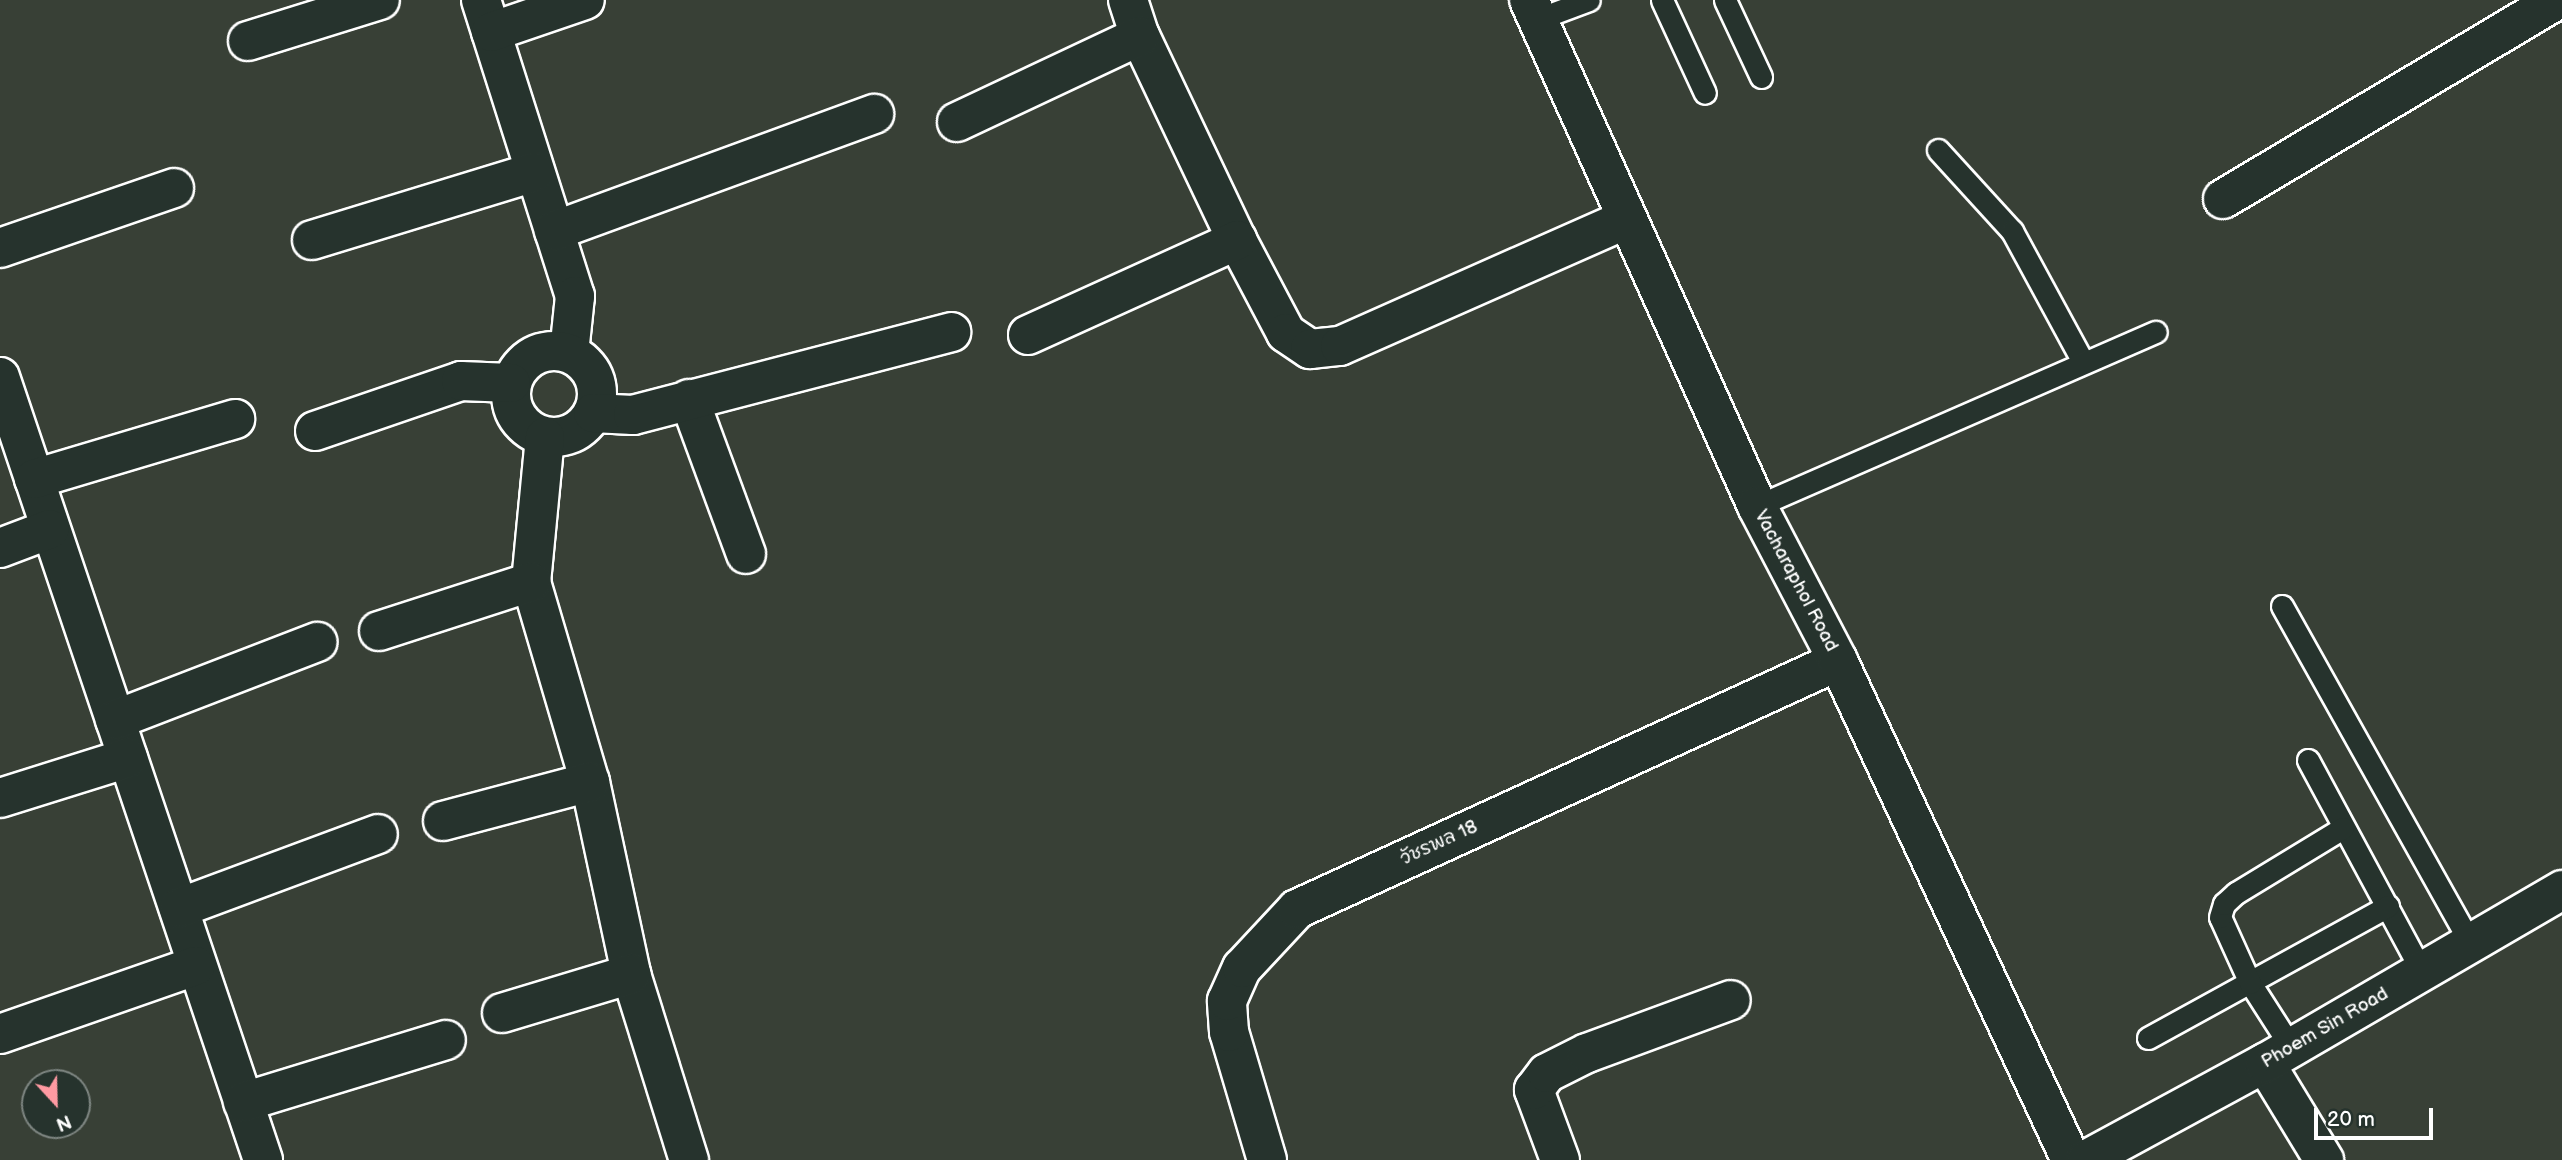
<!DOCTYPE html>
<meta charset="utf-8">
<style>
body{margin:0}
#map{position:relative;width:2562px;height:1160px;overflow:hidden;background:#384036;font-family:"Balsamiq Sans","Playpen Sans Thai",sans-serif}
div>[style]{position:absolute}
.roads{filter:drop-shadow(2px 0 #fff) drop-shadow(-2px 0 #fff) drop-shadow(0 2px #fff) drop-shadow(0 -2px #fff)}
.service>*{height:21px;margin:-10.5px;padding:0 10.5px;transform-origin:10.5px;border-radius:10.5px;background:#26332d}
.minor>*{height:38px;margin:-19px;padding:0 19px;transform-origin:19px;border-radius:19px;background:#26332d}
.minor>.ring{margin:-19px;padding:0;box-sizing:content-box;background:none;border:38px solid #26332d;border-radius:50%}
.tertiary>*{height:38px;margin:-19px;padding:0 19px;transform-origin:19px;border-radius:19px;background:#26332d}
span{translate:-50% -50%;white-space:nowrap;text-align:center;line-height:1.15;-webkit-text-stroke:7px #26332d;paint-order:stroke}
.street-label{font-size:19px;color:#fff}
.north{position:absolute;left:21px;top:1069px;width:70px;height:70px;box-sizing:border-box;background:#26332d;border:2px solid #7d8581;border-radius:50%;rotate:158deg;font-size:19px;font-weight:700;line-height:28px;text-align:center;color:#fff}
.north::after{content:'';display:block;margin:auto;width:24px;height:32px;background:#ff9aa2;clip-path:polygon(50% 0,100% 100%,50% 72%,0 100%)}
.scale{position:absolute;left:2314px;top:1108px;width:119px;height:32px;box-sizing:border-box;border:4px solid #fff;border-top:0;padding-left:9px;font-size:21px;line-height:24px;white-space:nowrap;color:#fff;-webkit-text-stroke:5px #26332d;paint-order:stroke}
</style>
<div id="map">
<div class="roads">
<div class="service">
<i style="left:1662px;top:0;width:102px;rotate:65.2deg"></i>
<i style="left:1725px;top:0;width:85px;rotate:64.9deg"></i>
<i style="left:1538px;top:19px;width:54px;rotate:-20.4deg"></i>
<i style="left:1938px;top:150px;width:110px;rotate:47.6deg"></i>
<i style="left:2012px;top:231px;width:149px;rotate:61.5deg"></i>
<i style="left:1757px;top:506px;width:435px;rotate:-23.6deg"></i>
<i style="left:2282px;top:606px;width:386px;rotate:60.8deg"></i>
<i style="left:2308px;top:760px;width:241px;rotate:61.7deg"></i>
<i style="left:2148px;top:1038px;width:274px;rotate:-28.8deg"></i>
<i style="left:2291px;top:1047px;width:76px;rotate:-122.6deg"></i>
<i style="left:2250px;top:983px;width:72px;rotate:-114.4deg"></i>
<i style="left:2220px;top:917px;width:14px;rotate:-73deg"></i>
<i style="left:2224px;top:904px;width:16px;rotate:-43deg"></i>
<i style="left:2236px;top:893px;width:125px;rotate:-31.3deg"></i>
</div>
<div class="minor">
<i style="left:481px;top:0;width:311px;rotate:72.4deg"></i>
<i style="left:575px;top:296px;width:57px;rotate:96deg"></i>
<i style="left:1128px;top:0;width:38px;rotate:72deg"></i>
<i style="left:1140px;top:36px;width:226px;rotate:64.6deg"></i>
<i style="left:1237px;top:240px;width:105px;rotate:62.2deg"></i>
<i style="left:1286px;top:333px;width:29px;rotate:34deg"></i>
<i style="left:1310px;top:349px;width:30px;rotate:-6deg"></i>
<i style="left:1340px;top:346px;width:314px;rotate:-23.9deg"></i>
<i style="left:491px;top:32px;width:99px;rotate:-18.8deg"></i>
<i style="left:248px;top:41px;width:138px;rotate:-17.3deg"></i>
<i style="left:957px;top:122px;width:202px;rotate:-25.2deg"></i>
<i style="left:2223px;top:199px;width:384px;rotate:-30.8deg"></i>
<i style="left:554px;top:231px;width:341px;rotate:-20.1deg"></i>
<i style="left:312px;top:240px;width:233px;rotate:-17deg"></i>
<i style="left:0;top:248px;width:184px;rotate:-19deg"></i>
<i style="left:1028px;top:335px;width:230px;rotate:-24.4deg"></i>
<i class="ring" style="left:511px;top:351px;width:48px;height:48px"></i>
<i style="left:0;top:377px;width:826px;rotate:71.43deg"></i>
<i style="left:689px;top:399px;width:165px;rotate:69.8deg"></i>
<i style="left:593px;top:413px;width:40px;rotate:2.9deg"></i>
<i style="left:633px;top:415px;width:329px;rotate:-14.6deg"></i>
<i style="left:315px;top:431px;width:154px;rotate:-18.9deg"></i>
<i style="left:461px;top:381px;width:50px;rotate:2.3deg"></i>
<i style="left:545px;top:437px;width:146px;rotate:95.5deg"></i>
<i style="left:531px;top:582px;width:209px;rotate:73.6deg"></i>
<i style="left:590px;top:782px;width:196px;rotate:77.9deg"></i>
<i style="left:631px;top:974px;width:195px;rotate:72.7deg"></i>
<i style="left:34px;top:479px;width:210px;rotate:-16.6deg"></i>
<i style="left:0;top:548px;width:53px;rotate:-20.8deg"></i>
<i style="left:379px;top:631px;width:160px;rotate:-17.9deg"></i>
<i style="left:115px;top:720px;width:217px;rotate:-21.1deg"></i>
<i style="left:0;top:798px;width:134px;rotate:-17.4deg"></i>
<i style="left:443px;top:821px;width:152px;rotate:-14.9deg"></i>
<i style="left:179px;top:908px;width:212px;rotate:-20.4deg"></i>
<i style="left:502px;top:1013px;width:135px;rotate:-16.8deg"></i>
<i style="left:0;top:1034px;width:207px;rotate:-19.2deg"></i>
<i style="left:2265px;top:1063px;width:114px;rotate:58.7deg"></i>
<i style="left:243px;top:1102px;width:212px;rotate:-17deg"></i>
<i style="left:1267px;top:1160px;width:134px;rotate:-106.5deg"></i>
<i style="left:1229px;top:1032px;width:31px;rotate:-94deg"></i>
<i style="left:1227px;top:1001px;width:36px;rotate:-66deg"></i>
<i style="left:1242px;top:968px;width:81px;rotate:-47deg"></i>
<i style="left:1297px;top:909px;width:595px;rotate:-24.63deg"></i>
<i style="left:1560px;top:1160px;width:75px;rotate:-110.4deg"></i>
<i style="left:1534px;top:1090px;width:21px;rotate:-53deg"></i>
<i style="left:1547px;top:1073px;width:45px;rotate:-26.6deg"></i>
<i style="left:1587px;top:1053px;width:153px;rotate:-20.2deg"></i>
</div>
<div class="tertiary">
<i style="left:1529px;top:0;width:555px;rotate:65.74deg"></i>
<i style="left:1757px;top:506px;width:175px;rotate:62.4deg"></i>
<i style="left:1838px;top:661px;width:551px;rotate:64.97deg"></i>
<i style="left:2086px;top:1160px;width:204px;rotate:-28.5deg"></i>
<i style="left:2265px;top:1063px;width:344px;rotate:-30.2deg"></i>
</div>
</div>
<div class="street-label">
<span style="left:1796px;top:581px;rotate:62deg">Vacharaphol Road</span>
<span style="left:1439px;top:843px;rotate:-25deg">วัชรพล 18</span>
<span style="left:2325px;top:1028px;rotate:-30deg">Phoem Sin Road</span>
</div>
<div class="north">N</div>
<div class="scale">20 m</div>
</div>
